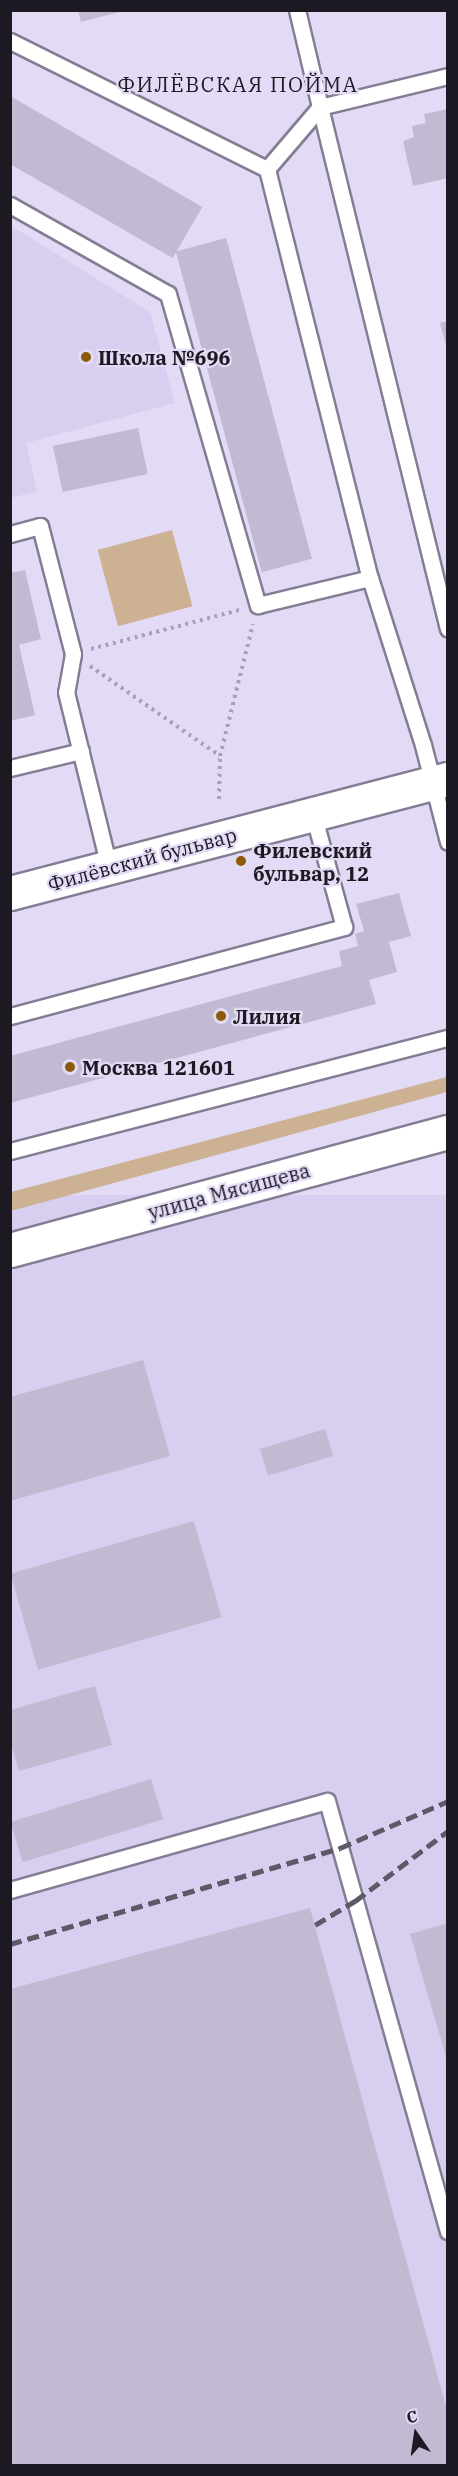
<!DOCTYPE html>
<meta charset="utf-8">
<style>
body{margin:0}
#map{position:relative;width:458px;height:2476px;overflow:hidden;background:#e3dbf5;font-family:"IBM Plex Serif",serif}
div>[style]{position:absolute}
.built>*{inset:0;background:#d8ceef;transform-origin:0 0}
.green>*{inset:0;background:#ccb192;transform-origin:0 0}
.building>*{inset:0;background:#c2bad3;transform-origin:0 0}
.path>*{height:4px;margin-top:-2px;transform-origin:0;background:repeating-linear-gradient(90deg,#a7a1b6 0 3px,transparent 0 7.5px)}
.roads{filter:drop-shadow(2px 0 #847d94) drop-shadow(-2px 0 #847d94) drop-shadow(0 2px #847d94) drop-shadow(0 -2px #847d94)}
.lane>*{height:15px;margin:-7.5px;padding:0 7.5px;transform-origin:7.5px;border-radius:7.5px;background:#fff}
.secondary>*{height:33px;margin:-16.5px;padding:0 16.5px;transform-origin:16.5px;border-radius:16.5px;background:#fff}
.rail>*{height:4.5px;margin-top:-2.25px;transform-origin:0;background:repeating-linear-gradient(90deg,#5e5968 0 12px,transparent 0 18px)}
.dots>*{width:16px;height:16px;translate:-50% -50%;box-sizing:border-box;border:3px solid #e3dbf5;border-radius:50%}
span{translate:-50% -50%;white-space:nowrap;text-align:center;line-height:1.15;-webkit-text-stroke:4.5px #e3dbf5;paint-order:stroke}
.poi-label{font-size:20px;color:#1c1922;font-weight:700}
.left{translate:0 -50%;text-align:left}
.street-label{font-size:20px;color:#1c1922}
.neighbourhood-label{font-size:21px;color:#1c1922;letter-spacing:1.5px}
.frame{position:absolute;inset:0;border:12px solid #1c1922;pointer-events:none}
.north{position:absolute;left:386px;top:2404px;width:60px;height:60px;-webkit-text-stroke:4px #e3dbf5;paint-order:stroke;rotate:347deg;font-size:16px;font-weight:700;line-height:24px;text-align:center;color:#1c1922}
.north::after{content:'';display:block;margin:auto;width:21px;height:27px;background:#1c1922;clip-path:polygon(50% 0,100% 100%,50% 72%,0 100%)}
</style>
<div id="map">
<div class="built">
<i style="clip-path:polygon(10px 225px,150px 312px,175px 403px,26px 443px,37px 491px,11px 498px)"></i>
<i style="left:447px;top:1195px;width:1270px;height:451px;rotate:90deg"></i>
</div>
<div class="green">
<i style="left:172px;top:530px;width:79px;height:77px;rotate:75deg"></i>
<i style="clip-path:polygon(447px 1077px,447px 1092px,11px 1211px,11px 1192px)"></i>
</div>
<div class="building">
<i style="clip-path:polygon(78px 10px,123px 10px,123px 11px,81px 22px)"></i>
<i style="left:10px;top:96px;width:222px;height:59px;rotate:30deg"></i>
<i style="clip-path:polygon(448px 109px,448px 178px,413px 186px,403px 141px,414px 137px,412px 126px,426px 123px,424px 114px)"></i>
<i style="left:226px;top:238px;width:332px;height:52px;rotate:75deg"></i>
<i style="clip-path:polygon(448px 321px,448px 349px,447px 349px,440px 323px)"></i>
<i style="left:138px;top:428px;width:47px;height:87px;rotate:78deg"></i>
<i style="clip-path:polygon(25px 570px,41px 639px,19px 645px,35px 715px,10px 721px,10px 573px)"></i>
<i style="clip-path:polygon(399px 893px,411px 936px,389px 942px,397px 972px,369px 980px,376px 1004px,10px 1103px,10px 1056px,342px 966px,339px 951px,358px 946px,355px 934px,364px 931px,356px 904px)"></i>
<i style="clip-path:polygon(143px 1360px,170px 1456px,10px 1501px,10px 1397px)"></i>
<i style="left:325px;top:1429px;width:28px;height:68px;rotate:73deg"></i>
<i style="left:194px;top:1521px;width:100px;height:191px;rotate:74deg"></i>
<i style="clip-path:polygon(95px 1686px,112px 1745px,19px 1771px,10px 1741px,10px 1710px)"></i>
<i style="left:151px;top:1779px;width:42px;height:147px;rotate:73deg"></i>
<i style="clip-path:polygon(310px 1908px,448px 2414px,448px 2466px,10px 2466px,10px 1989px)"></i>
<i style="clip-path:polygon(448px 1923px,448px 2059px,447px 2060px,410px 1934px)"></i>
</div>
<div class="path">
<i style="left:91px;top:649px;width:154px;rotate:-14.7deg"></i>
<i style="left:90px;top:666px;width:158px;rotate:34.7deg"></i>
<i style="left:219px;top:799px;width:43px;rotate:-88.7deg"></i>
<i style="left:220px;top:756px;width:136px;rotate:-76deg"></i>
</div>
<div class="roads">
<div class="lane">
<i style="left:10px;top:41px;width:287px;rotate:26.5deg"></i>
<i style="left:267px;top:169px;width:422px;rotate:75.9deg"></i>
<i style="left:370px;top:578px;width:175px;rotate:72.4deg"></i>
<i style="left:423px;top:745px;width:100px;rotate:75.5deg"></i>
<i style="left:448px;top:76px;width:132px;rotate:166.4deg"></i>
<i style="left:320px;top:107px;width:537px;rotate:76.22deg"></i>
<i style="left:267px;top:169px;width:82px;rotate:-49.5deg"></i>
<i style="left:320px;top:107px;width:100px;rotate:-103.3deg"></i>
<i style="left:10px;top:205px;width:181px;rotate:29.4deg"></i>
<i style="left:168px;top:294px;width:324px;rotate:73.9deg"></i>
<i style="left:258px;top:605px;width:115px;rotate:-13.6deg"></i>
<i style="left:10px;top:534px;width:31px;rotate:-15deg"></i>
<i style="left:40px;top:526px;width:132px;rotate:75.5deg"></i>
<i style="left:73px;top:654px;width:39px;rotate:100deg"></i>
<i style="left:66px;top:692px;width:180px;rotate:76.2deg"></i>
<i style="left:10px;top:768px;width:73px;rotate:-13.5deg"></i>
<i style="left:10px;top:1016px;width:346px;rotate:-14.9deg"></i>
<i style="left:344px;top:927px;width:117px;rotate:-105.3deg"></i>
<i style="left:10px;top:1151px;width:452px;rotate:-14.5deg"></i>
<i style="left:10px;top:1890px;width:329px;rotate:-15.7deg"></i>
<i style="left:327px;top:1801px;width:447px;rotate:74.3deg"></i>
</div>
<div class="secondary">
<i style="left:10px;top:893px;width:453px;rotate:-14.6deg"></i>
<i style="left:10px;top:1250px;width:454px;rotate:-15.1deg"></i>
</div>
</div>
<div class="rail">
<i style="left:315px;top:1925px;width:47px;rotate:-31deg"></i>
<i style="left:355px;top:1901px;width:116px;rotate:-37deg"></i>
<i style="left:10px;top:1944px;width:344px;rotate:-16.2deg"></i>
<i style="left:340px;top:1848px;width:118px;rotate:-23.5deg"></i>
</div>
<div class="dots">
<i style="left:86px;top:357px;background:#8c5906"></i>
<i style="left:241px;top:861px;background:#8c5906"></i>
<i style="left:221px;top:1016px;background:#8c5906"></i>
<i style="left:70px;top:1067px;background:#8c5906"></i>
</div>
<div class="poi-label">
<span class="left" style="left:98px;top:357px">Школа №696</span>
<span class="left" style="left:253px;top:862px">Филевский<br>бульвар, 12</span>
<span class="left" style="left:233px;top:1016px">Лилия</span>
<span class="left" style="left:82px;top:1067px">Москва 121601</span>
</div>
<div class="street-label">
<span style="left:142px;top:859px;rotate:-15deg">Филёвский бульвар</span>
<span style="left:229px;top:1191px;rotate:-15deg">улица Мясищева</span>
</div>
<div class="neighbourhood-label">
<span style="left:238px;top:84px">ФИЛЁВСКАЯ ПОЙМА</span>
</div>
<div class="frame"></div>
<div class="north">С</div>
</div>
